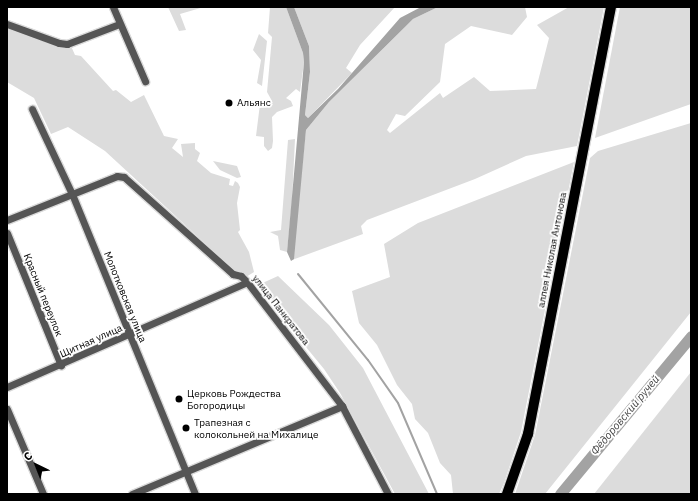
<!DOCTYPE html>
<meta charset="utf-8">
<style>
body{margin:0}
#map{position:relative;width:698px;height:501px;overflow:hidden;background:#fff;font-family:"IBM Plex Sans",sans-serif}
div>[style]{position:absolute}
.green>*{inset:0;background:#dcdcdc}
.water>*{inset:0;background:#a3a3a3}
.stream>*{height:2px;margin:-1px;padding:0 1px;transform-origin:1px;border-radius:1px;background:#a3a3a3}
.river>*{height:11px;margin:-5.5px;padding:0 5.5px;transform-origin:5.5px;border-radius:5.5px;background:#a3a3a3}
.roads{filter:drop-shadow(1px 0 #dbdbdb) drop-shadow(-1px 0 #dbdbdb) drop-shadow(0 1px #dbdbdb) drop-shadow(0 -1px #dbdbdb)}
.street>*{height:7px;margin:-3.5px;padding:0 3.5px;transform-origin:3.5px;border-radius:3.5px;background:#555}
.primary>*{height:10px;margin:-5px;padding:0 5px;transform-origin:5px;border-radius:5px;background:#000}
.dots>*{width:11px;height:11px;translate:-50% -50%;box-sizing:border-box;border:2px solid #fff;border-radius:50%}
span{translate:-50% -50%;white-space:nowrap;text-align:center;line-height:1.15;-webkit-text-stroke:3.5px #fff;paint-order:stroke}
.poi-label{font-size:10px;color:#000}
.left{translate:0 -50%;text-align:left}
.street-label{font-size:10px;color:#000}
.water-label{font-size:11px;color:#444;font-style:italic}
.frame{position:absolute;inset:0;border:8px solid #000;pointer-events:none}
.north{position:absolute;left:16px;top:445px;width:40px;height:40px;-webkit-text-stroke:3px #fff;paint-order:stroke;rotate:317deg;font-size:11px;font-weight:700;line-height:16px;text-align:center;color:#000}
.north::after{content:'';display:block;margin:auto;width:14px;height:18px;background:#000;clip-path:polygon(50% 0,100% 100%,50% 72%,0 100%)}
</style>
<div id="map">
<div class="green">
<i style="clip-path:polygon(168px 7px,204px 7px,180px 14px,186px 30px,179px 31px)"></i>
<i style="clip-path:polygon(270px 7px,286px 7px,303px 53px,304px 62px,300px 92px,296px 89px,286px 98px,291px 101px,293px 106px,277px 112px,272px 117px,273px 141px,272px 148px,268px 151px,264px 146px,264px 137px,256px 136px,260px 104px,268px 104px,272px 101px,267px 92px,272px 37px,268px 33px)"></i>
<i style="clip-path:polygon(294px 7px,395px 7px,360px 45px,346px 68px,352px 73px,308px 118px,305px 115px,310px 72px,309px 46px)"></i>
<i style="clip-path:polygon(438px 7px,525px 7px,527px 17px,512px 35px,471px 26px,445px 44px,440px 82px,405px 116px,396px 114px,387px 130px,390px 133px,440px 93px,443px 98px,474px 77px,490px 91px,536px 89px,549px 38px,537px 25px,569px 7px,604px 7px,577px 146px,526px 156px,475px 179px,367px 220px,361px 226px,363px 234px,292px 260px,306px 130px,329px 102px,405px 27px,413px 19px)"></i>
<i style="clip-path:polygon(620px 7px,691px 7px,691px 104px,595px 138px)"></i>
<i style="clip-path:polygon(7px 26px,63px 47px,71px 46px,75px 55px,81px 56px,113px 91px,116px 90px,131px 102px,144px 95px,164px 136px,178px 139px,172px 148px,183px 157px,181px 144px,195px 143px,195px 149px,200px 153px,197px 161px,211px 173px,230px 179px,229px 185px,233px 186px,235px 181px,238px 183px,240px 187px,237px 203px,240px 230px,238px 232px,249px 252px,254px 272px,246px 277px,233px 269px,105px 151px,68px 127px,51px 134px,34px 98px,7px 82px)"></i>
<i style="clip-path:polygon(259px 34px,267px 41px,262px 86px,257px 83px,261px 60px,253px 50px)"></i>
<i style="clip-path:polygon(691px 123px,691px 312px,545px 494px,515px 494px,535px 435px,590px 158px,598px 151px)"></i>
<i style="clip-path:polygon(295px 139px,292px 201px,287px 252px,280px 250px,278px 236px,270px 232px,281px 230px,288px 140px)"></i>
<i style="clip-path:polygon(213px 161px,237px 166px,241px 177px,237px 178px,220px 170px)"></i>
<i style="clip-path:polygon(574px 162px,521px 432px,504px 483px,499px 494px,453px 494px,451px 475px,440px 463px,428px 433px,415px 419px,412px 404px,397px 385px,377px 345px,359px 323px,352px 291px,390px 277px,384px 244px,418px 223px)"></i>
<i style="clip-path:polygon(278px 276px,329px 325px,363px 368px,429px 494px,395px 494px,340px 393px,324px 369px,256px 286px)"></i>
<i style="clip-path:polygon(691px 372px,691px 494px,594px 494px)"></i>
</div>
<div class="water">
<i style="clip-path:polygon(286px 7px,294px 7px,309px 46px,310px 72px,305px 115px,308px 118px,338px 89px,400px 18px,421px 7px,438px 7px,413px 19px,405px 27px,329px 102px,306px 130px,294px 259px,291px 261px,287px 252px,304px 62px,303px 53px)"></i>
</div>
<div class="stream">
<i style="left:298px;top:274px;width:111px;rotate:50.9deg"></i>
<i style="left:368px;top:360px;width:52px;rotate:55.1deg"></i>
<i style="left:398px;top:403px;width:99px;rotate:66.8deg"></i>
</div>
<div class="river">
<i style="left:560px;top:494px;width:205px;rotate:-50.3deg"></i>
</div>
<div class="roads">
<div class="street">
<i style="left:113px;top:7px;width:81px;rotate:66.6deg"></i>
<i style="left:7px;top:24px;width:55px;rotate:20.1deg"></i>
<i style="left:59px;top:43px;width:8px;rotate:7deg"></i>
<i style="left:67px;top:44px;width:56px;rotate:-21deg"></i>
<i style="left:32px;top:109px;width:94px;rotate:64.8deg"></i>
<i style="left:72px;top:194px;width:324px;rotate:67.7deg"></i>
<i style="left:7px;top:220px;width:118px;rotate:-21.8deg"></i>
<i style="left:117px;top:176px;width:7px;rotate:8deg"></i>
<i style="left:124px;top:177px;width:146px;rotate:41.7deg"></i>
<i style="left:233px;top:274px;width:8px;rotate:14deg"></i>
<i style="left:241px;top:276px;width:8px;rotate:45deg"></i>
<i style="left:247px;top:282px;width:156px;rotate:52.5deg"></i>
<i style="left:342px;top:406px;width:99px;rotate:62.4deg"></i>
<i style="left:7px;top:233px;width:143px;rotate:67.8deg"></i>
<i style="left:7px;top:387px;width:262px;rotate:-23.6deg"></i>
<i style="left:7px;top:409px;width:92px;rotate:67deg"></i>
<i style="left:132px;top:494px;width:228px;rotate:-22.7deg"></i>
</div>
<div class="primary">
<i style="left:507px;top:494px;width:64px;rotate:-70.7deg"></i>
<i style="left:528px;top:434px;width:435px;rotate:-79deg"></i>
</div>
</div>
<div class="dots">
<i style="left:229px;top:103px;background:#000"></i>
<i style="left:179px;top:399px;background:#000"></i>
<i style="left:186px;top:428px;background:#000"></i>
</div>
<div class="poi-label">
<span class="left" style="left:237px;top:103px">Альянс</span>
<span class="left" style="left:187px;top:399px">Церковь Рождества<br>Богородицы</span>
<span class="left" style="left:194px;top:428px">Трапезная с<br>колокольней на Михалице</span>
</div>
<div class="street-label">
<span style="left:552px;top:250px;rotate:-79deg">аллея Николая Антонова</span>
<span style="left:43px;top:295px;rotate:68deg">Красный переулок</span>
<span style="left:125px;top:297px;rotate:68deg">Молотковская улица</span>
<span style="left:281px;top:310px;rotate:52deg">улица Панкратова</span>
<span style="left:91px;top:341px;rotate:-24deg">Щитная улица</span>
</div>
<div class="water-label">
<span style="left:625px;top:415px;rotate:-50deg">Фёдоровский ручей</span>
</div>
<div class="frame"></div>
<div class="north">С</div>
</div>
